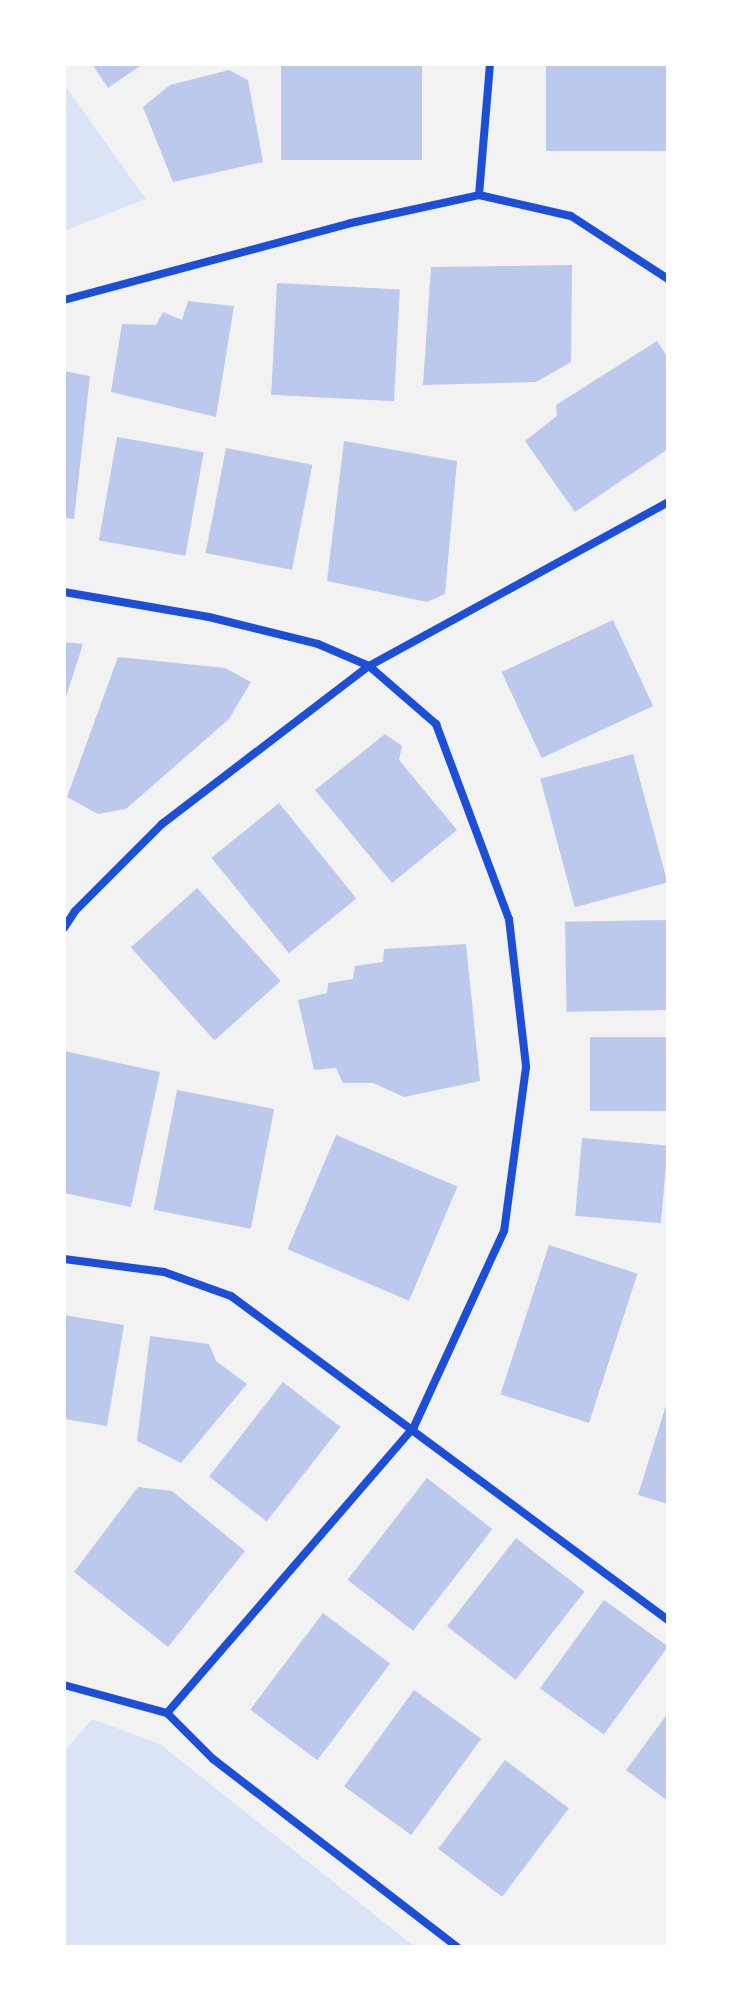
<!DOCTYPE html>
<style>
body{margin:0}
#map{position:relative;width:732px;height:2011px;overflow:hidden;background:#f2f2f2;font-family:Jost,sans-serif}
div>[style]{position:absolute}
.green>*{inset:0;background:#dbe4f7}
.building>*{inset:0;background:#bdc9ec;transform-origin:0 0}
.minor>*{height:8px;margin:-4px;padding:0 4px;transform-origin:4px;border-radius:4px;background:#1d4ed8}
span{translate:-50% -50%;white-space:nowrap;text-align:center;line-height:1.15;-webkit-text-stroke:7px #fff;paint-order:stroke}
.frame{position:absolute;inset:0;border:66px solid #fff;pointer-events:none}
</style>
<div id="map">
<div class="green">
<i style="clip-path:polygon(64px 84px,146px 199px,64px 231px)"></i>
<i style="clip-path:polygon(92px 1719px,160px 1744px,415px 1947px,64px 1947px,64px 1752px)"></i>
</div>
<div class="building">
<i style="clip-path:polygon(92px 64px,143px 64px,108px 88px)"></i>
<i style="left:281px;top:64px;width:141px;height:96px"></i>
<i style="left:546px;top:64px;width:122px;height:87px"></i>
<i style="clip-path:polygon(229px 70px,248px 80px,263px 162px,173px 182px,143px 107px,170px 85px)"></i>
<i style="clip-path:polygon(572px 265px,571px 362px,536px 382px,423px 385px,431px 267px)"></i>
<i style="left:277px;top:283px;width:123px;height:112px;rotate:3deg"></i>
<i style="clip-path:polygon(188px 301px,234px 306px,216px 417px,111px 392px,122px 324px,156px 325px,163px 312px,182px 320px)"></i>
<i style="clip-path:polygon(657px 341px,668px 358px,668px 449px,575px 512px,525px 441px,557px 416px,556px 405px)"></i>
<i style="clip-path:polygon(64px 371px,90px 376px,74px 519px,64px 518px)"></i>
<i style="left:117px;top:437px;width:88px;height:105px;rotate:10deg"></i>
<i style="clip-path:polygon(344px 441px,457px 461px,445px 594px,427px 602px,327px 581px)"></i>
<i style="left:226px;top:448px;width:88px;height:107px;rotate:11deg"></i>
<i style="left:613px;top:620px;width:95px;height:123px;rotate:65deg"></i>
<i style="clip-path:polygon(64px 642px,83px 644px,65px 700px,64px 700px)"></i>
<i style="clip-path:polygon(118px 657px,225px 668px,251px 682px,229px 719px,126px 809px,98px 814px,67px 797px)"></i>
<i style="clip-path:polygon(385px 734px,402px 746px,399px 760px,457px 830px,392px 883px,315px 790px)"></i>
<i style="left:633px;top:754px;width:133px;height:96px;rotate:75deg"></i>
<i style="left:279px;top:803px;width:123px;height:87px;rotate:51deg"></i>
<i style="left:197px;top:888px;width:125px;height:89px;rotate:48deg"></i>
<i style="left:667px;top:920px;width:90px;height:102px;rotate:89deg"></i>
<i style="clip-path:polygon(466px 944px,480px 1081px,404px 1097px,373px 1083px,343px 1083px,336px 1068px,314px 1070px,298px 1000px,327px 993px,328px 983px,353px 979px,355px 966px,383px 962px,384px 949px)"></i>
<i style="left:668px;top:1037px;width:74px;height:78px;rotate:90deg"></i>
<i style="clip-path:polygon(64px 1051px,160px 1072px,131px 1207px,64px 1193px)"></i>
<i style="left:177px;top:1090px;width:99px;height:122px;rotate:11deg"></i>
<i style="left:336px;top:1135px;width:132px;height:124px;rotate:23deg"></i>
<i style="left:582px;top:1138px;width:86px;height:78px;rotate:5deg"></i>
<i style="left:549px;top:1245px;width:93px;height:157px;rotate:18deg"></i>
<i style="clip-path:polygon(64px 1315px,124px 1325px,107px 1426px,64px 1419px)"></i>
<i style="clip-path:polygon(150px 1336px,209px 1344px,216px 1361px,247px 1384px,181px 1463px,137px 1441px)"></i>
<i style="left:283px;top:1382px;width:73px;height:120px;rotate:38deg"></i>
<i style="clip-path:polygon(667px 1402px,668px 1402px,668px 1504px,638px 1495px)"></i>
<i style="left:427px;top:1478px;width:83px;height:129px;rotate:38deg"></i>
<i style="clip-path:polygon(138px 1487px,172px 1491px,245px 1551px,168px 1647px,74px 1572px)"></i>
<i style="left:516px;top:1538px;width:87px;height:112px;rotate:38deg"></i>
<i style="left:604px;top:1600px;width:79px;height:109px;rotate:36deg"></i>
<i style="left:323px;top:1613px;width:84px;height:121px;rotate:37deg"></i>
<i style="left:414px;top:1690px;width:83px;height:119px;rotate:36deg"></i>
<i style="clip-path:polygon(668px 1713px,668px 1801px,626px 1770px)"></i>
<i style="left:505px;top:1760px;width:80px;height:111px;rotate:37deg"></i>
</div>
<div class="minor">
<i style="left:479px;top:195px;width:131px;rotate:-85.2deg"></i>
<i style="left:64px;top:300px;width:297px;rotate:-15deg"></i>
<i style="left:351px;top:223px;width:131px;rotate:-12.3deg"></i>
<i style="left:479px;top:195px;width:94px;rotate:12.9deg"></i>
<i style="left:571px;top:216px;width:116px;rotate:33deg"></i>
<i style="left:64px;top:592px;width:147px;rotate:9.8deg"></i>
<i style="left:209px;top:617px;width:112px;rotate:13.9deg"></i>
<i style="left:318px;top:644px;width:56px;rotate:23.3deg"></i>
<i style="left:369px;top:666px;width:89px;rotate:40.9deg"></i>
<i style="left:436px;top:724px;width:208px;rotate:69.5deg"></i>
<i style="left:509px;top:919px;width:149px;rotate:83.4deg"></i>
<i style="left:526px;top:1067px;width:165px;rotate:97.6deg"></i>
<i style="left:504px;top:1231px;width:216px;rotate:114.7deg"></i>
<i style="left:414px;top:1427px;width:378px;rotate:130.8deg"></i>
<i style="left:64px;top:928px;width:20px;rotate:-57deg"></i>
<i style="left:75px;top:911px;width:123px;rotate:-45deg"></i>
<i style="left:162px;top:824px;width:260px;rotate:-37.4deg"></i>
<i style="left:369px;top:666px;width:341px;rotate:-28.7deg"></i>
<i style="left:64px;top:1259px;width:101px;rotate:7.4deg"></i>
<i style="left:164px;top:1272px;width:71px;rotate:19.7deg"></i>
<i style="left:231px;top:1296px;width:544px;rotate:36.55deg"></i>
<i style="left:64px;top:1685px;width:107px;rotate:15.2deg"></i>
<i style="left:167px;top:1713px;width:65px;rotate:45deg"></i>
<i style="left:213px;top:1759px;width:308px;rotate:37.6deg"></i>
</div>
<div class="frame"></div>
</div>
